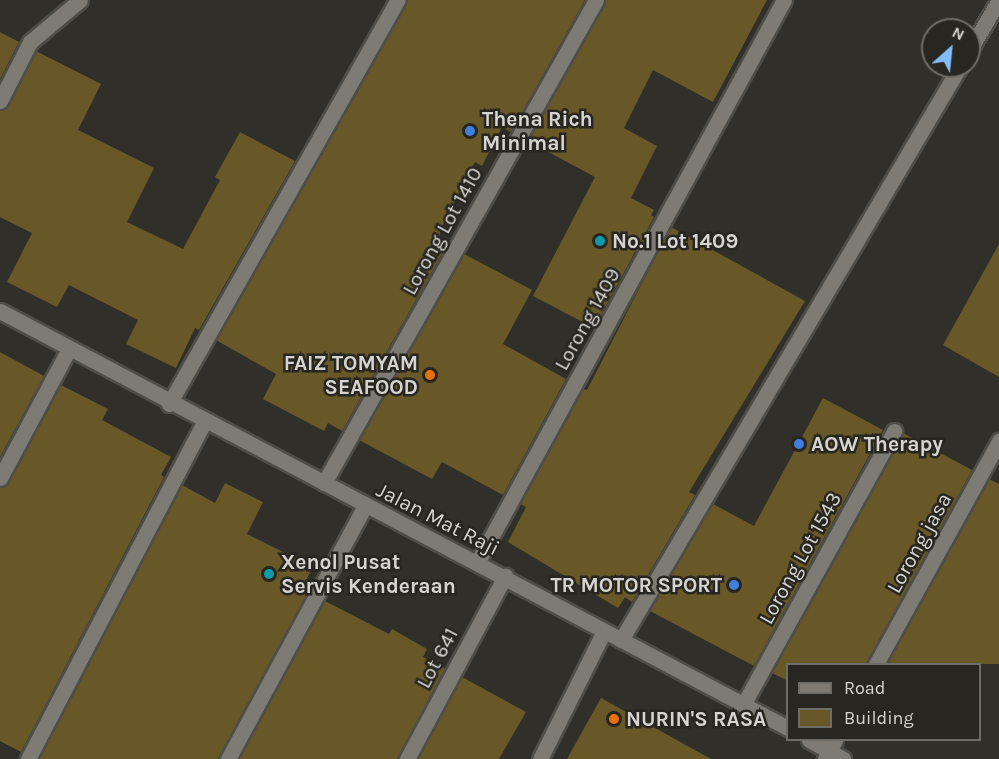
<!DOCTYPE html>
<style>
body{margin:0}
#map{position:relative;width:999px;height:759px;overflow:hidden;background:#312f2a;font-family:Karla,sans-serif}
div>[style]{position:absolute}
.building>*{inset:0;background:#685828}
.roads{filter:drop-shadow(2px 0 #4e4d47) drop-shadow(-2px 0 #4e4d47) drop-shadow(0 2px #4e4d47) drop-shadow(0 -2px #4e4d47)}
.service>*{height:15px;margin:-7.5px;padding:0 7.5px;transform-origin:7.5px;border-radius:7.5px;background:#7e7b75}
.minor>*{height:15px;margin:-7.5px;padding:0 7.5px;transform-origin:7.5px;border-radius:7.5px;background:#7e7b75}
.tertiary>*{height:15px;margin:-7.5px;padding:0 7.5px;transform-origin:7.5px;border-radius:7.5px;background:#7e7b75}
.dots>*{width:16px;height:16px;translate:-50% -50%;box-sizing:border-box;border:3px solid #282620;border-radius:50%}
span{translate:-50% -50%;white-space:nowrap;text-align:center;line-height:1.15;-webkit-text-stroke:5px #282620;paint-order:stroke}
.poi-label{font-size:21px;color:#d6d4d1;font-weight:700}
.left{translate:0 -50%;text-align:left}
.right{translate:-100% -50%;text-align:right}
.street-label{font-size:21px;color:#d6d4d1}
.legend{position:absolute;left:786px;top:663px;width:195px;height:78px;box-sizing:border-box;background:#282620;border:2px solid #6e6c67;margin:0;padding:8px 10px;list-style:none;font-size:18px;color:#d6d4d1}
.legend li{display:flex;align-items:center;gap:12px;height:30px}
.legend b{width:30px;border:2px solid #6e6c67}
.north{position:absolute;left:921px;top:18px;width:60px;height:60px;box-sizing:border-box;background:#282620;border:2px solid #6e6c67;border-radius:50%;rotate:27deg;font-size:16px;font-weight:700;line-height:24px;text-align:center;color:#d6d4d1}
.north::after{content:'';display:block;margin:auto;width:21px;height:27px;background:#83bcfb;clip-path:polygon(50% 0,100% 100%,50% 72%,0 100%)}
</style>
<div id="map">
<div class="building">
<i style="clip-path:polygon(408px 0,585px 0,511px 132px,502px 127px,482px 166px,475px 162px,440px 231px,439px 241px,447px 245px,342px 431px,328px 423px,324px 431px,263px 399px,276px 374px,216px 340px)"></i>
<i style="clip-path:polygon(606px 0,767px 0,713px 102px,653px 70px,624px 128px,657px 146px,631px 198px,654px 210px,651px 215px,654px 217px,594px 328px,533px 296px,595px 177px,528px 141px)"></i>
<i style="clip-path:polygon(0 32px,19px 42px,0 79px)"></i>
<i style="clip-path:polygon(36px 51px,101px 84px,78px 130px,154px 168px,127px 222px,183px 249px,220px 180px,215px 177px,240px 132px,295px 161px,199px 330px,195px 328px,176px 368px,126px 344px,138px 320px,69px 285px,57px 307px,7px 282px,32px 233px,0 217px,0 111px,9px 105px)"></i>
<i style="clip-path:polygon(671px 227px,805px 301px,689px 492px,695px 495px,632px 602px,625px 597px,618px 608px,508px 542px,526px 507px,520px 504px,583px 389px,587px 390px)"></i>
<i style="clip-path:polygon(999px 244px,999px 377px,943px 345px)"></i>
<i style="clip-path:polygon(464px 254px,532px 290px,503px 344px,566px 379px,503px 495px,442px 462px,432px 479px,359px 440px)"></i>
<i style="clip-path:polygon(0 352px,44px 376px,0 457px)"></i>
<i style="clip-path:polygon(61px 385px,108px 409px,102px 420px,171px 457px,161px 475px,164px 477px,21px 752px,0 741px,0 488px,9px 483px)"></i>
<i style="clip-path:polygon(823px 398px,883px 430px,754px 666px,650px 611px,713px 504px,754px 526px)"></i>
<i style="clip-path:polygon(903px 433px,972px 470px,866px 664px,788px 664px,788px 681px,772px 673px)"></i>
<i style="clip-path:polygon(989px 479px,999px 484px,999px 664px,887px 664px)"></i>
<i style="clip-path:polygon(225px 483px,263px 502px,247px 534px,313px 567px,302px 588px,308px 592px,218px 759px,39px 759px,182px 485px,215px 503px)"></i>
<i style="clip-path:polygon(325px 601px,389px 634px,392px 629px,427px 649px,423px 657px,445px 668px,397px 759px,239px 759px)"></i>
<i style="clip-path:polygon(462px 677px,526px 712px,499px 759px,418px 759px)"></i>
<i style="clip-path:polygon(601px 698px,711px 759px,567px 759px)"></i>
</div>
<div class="roads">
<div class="service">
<i style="left:969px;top:51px;width:59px;rotate:-59.5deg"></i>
<i style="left:621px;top:640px;width:667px;rotate:-59.43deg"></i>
<i style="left:743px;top:705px;width:313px;rotate:-61.1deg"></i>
</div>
<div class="minor">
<i style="left:0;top:101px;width:66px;rotate:-63deg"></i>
<i style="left:30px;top:42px;width:65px;rotate:-40deg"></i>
<i style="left:169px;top:404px;width:464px;rotate:-60.5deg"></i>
<i style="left:0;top:478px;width:146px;rotate:-61.9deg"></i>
<i style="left:324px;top:483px;width:554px;rotate:-60.61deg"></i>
<i style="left:477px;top:563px;width:641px;rotate:-61.4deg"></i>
<i style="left:876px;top:664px;width:255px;rotate:-61.1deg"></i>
<i style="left:28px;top:759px;width:380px;rotate:-62.4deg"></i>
<i style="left:228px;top:759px;width:288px;rotate:-61.6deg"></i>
<i style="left:407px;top:759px;width:208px;rotate:-61.8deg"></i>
<i style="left:540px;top:759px;width:143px;rotate:-63.4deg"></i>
<i style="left:825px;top:759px;width:21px;rotate:-62deg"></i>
</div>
<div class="tertiary">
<i style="left:0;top:311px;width:892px;rotate:27.89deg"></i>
<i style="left:809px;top:740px;width:39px;rotate:29deg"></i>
</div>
</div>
<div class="dots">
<i style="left:470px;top:131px;background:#3f7fe0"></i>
<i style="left:600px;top:241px;background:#0f9aa8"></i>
<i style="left:430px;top:375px;background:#e8710a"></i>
<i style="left:799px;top:444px;background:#3f7fe0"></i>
<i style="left:269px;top:574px;background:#0f9aa8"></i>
<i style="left:734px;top:585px;background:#3f7fe0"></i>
<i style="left:614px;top:719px;background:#e8710a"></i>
</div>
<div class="poi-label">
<span class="left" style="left:482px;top:131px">Thena Rich<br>Minimal</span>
<span class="left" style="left:612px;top:241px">No.1 Lot 1409</span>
<span class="right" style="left:418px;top:375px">FAIZ TOMYAM<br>SEAFOOD</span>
<span class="left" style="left:811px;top:444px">AOW Therapy</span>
<span class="left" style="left:281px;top:574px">Xenol Pusat<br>Servis Kenderaan</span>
<span class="right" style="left:722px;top:585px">TR MOTOR SPORT</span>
<span class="left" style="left:626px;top:719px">NURIN'S RASA</span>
</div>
<div class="street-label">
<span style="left:442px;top:231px;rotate:-61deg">Lorong Lot 1410</span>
<span style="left:587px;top:319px;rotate:-61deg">Lorong 1409</span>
<span style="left:438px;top:519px;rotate:27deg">Jalan Mat Raji</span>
<span style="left:919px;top:543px;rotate:-61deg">Lorong jasa</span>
<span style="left:800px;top:558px;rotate:-61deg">Lorong Lot 1543</span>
<span style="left:437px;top:658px;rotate:-62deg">Lot 641</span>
</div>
<ul class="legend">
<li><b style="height:8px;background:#7e7b75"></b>Road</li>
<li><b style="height:16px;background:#685828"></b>Building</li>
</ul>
<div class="north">N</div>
</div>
